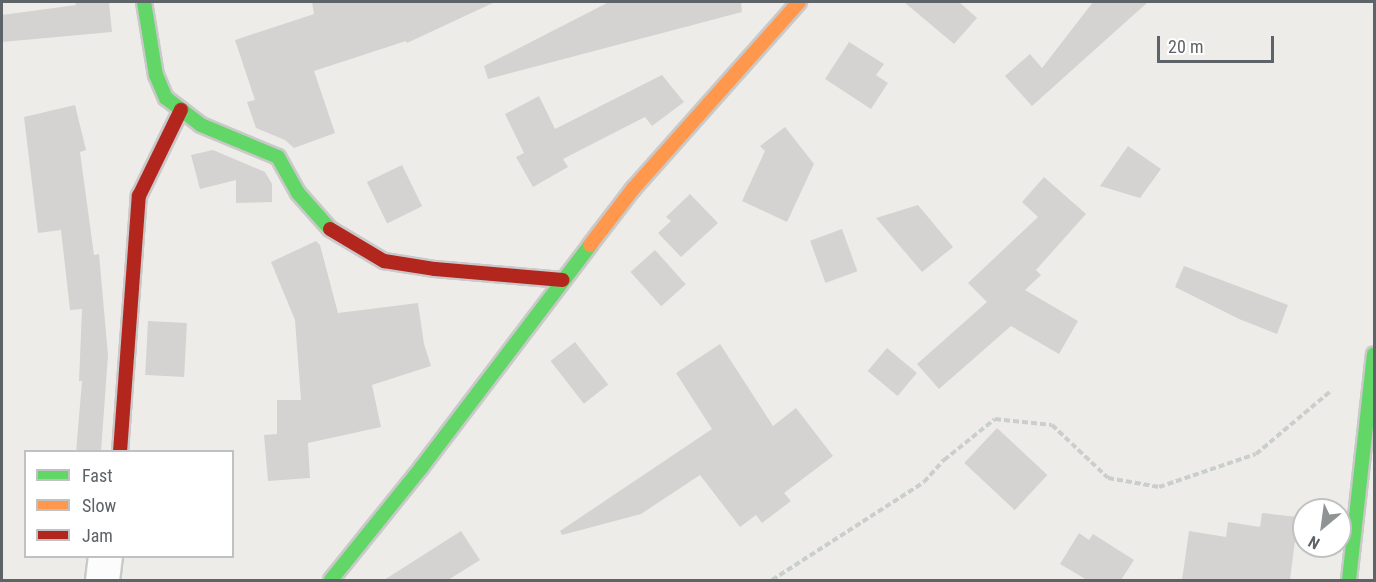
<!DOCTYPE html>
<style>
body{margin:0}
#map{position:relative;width:1376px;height:582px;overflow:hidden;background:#eeece8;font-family:"Roboto Condensed",sans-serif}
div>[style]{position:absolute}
.building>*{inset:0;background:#d5d3d1;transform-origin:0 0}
.path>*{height:4px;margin-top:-2px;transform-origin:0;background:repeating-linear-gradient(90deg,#cacfcb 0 6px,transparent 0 9px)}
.roads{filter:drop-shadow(2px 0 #cac9c9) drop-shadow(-2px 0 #cac9c9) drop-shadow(0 2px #cac9c9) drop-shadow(0 -2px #cac9c9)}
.street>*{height:33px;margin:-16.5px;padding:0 16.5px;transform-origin:16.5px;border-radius:16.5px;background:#fcfcfc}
.fast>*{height:14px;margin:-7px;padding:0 7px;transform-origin:7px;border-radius:7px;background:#63d668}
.slow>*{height:14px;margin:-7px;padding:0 7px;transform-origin:7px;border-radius:7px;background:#ff974d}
.jam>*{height:14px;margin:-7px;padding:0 7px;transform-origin:7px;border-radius:7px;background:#b3261e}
span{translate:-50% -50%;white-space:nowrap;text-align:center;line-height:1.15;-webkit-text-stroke:4.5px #fff;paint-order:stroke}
.frame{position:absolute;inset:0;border:3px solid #5e6367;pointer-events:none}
.legend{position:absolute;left:24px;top:450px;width:210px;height:108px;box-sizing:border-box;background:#fff;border:2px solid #bfc1c2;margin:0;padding:8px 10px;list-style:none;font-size:18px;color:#5e6367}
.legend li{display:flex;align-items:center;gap:12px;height:30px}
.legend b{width:30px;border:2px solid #bfc1c2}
.north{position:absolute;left:1292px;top:498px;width:60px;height:60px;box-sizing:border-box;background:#fff;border:2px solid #bfc1c2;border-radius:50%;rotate:209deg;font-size:16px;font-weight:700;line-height:24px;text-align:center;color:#5e6367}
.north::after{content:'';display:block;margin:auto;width:21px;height:27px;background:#909394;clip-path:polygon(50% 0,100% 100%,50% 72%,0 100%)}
.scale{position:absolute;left:1157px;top:36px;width:117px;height:27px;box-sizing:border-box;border:3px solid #5e6367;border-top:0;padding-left:8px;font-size:18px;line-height:21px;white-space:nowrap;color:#5e6367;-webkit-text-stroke:4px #fff;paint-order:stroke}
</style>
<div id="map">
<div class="building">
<i style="clip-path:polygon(75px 2px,109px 2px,112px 32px,2px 42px,2px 15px,76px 5px)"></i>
<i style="clip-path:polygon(312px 2px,495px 2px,407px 43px,406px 41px,314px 71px,335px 133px,294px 148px,285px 140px,256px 128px,247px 102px,255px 100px,235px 40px,314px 14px)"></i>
<i style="clip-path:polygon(609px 2px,741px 2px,742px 12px,488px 79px,484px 66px)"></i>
<i style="clip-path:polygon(904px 2px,959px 2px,977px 18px,954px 44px)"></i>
<i style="clip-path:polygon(1093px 2px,1148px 2px,1032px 106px,1005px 76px,1030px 54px,1042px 68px)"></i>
<i style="clip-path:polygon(849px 42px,884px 64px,876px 75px,888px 83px,871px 109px,825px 79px)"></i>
<i style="clip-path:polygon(662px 75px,684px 102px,652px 126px,645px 117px,563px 159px,568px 167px,533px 187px,516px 157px,524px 153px,505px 114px,539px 96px,555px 129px)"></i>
<i style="clip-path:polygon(75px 105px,86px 150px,80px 152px,94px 255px,99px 254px,108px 355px,101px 452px,76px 452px,82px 381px,79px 381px,82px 309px,70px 310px,61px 230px,38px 233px,24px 117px)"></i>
<i style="clip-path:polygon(785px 127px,814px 164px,787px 222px,742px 201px,765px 151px,760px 146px)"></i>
<i style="clip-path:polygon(1128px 146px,1161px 169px,1140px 198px,1100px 186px)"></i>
<i style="clip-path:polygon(213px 150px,265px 172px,272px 184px,272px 202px,236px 203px,236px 180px,200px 189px,191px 155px)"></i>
<i style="left:402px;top:165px;width:46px;height:39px;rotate:64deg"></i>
<i style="clip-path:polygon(1044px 177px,1086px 214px,1036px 270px,1041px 275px,1025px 290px,1078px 321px,1059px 354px,1011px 326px,939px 389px,917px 364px,987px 302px,968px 283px,1038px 217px,1022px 202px)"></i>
<i style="clip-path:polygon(690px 194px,718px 223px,681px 257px,658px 233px,671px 221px,666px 217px)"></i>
<i style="clip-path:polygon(918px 205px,953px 247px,922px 272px,876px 218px)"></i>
<i style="left:842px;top:229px;width:45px;height:34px;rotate:70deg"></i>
<i style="clip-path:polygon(316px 241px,320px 245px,338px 313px,418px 303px,424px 344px,431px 366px,372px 385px,381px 427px,308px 443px,310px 478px,268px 481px,264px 435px,277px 434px,277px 400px,301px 400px,295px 320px,271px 262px)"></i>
<i style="left:655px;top:250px;width:46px;height:33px;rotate:48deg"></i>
<i style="clip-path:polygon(1184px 266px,1288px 305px,1277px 334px,1239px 319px,1175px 287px)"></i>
<i style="left:148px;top:321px;width:39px;height:54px;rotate:3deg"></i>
<i style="left:575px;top:342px;width:54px;height:31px;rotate:52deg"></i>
<i style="clip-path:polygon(720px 344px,773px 426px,796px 408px,833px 456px,784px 493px,791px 501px,762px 523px,756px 515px,740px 527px,700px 475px,641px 514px,562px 535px,560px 531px,712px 429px,676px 373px)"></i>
<i style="left:887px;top:348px;width:39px;height:30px;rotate:40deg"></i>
<i style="left:997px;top:428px;width:69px;height:48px;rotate:43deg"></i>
<i style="clip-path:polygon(1262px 513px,1298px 517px,1290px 580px,1182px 580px,1189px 531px,1226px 537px,1228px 522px,1260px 527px)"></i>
<i style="clip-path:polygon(461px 531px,480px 560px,448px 580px,384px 580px)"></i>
<i style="clip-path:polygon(1079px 533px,1089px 540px,1093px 534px,1134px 560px,1121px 580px,1087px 580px,1060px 564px)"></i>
</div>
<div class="path">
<i style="left:772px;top:580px;width:181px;rotate:-32.8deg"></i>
<i style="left:924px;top:482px;width:30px;rotate:-48deg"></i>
<i style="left:944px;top:460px;width:65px;rotate:-38.8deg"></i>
<i style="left:995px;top:419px;width:57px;rotate:6deg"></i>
<i style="left:1052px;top:425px;width:77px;rotate:43.4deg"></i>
<i style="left:1108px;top:478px;width:52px;rotate:10deg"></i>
<i style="left:1159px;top:487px;width:102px;rotate:-18.8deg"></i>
<i style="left:1256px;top:454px;width:99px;rotate:-40.1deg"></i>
</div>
<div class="roads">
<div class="street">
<i style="left:102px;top:580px;width:24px;rotate:-83deg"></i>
</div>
<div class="fast">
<i style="left:144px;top:2px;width:74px;rotate:80.7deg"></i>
<i style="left:156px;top:75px;width:25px;rotate:67deg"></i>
<i style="left:166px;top:98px;width:44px;rotate:37.6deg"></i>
<i style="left:201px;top:125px;width:83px;rotate:22.6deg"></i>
<i style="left:278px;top:157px;width:41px;rotate:60.9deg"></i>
<i style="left:298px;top:193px;width:48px;rotate:48.4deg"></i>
<i style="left:331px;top:580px;width:144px;rotate:-51.2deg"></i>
<i style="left:421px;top:468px;width:280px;rotate:-52.8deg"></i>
<i style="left:1349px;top:580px;width:227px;rotate:-83.7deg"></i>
</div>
<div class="slow">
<i style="left:590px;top:245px;width:71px;rotate:-52.5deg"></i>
<i style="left:633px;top:189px;width:250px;rotate:-48.4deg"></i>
</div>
<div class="jam">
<i style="left:330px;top:229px;width:63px;rotate:30.7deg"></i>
<i style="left:384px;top:261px;width:52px;rotate:8.9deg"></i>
<i style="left:435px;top:269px;width:128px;rotate:4.9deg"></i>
<i style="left:120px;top:452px;width:257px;rotate:-85.8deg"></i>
<i style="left:139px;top:196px;width:96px;rotate:-64deg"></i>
</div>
</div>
<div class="frame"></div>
<ul class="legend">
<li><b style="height:8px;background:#63d668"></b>Fast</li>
<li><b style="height:8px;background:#ff974d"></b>Slow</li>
<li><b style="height:8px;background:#b3261e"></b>Jam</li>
</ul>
<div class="north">N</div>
<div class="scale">20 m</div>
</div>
